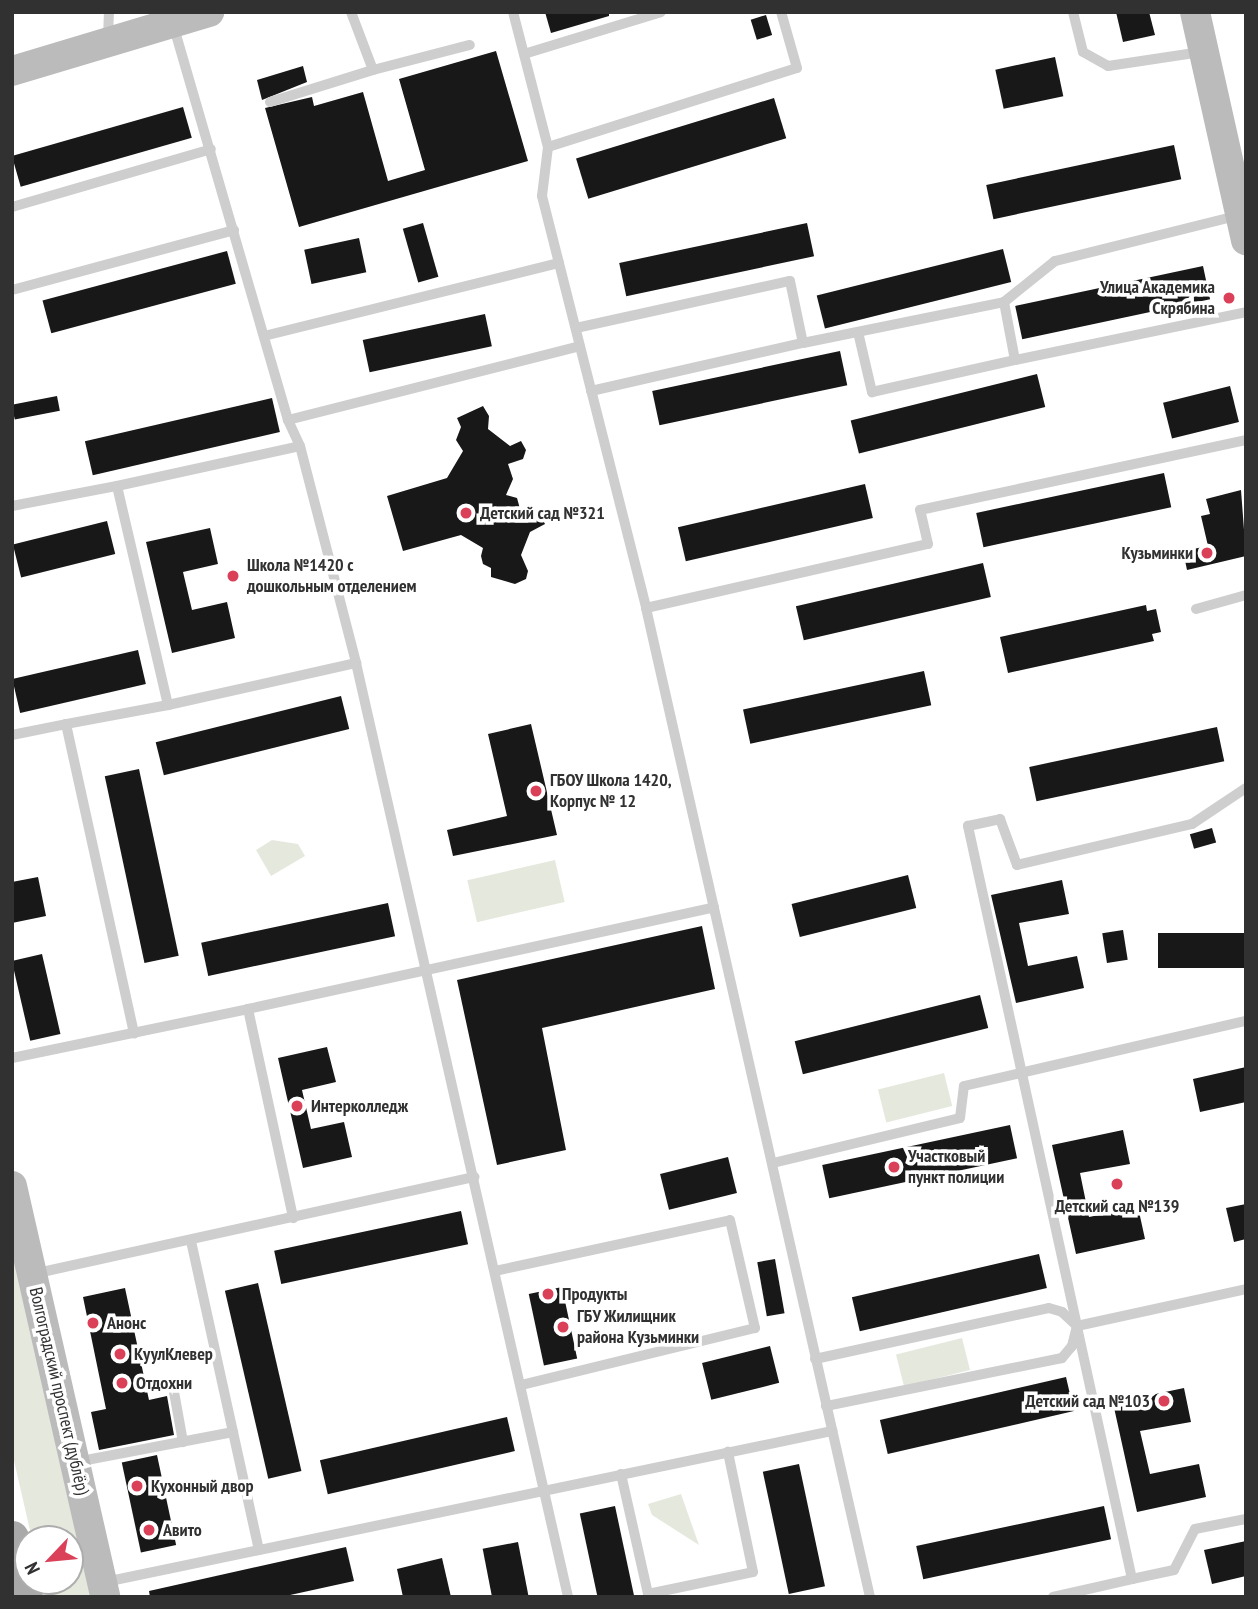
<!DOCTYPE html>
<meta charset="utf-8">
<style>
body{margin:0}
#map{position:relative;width:1258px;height:1609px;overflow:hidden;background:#fff;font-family:"PT Sans Narrow",sans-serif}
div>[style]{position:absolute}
.green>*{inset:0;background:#e5e9dd;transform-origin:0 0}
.building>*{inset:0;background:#181818;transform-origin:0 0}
.lane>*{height:10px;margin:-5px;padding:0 5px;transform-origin:5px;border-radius:5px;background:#cecece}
.secondary>*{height:30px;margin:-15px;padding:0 15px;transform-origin:15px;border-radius:15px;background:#bbb}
.primary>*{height:33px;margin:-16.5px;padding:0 16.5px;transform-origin:16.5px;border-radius:16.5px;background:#a9a9a9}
.dots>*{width:19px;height:19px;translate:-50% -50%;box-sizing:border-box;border:4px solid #fff;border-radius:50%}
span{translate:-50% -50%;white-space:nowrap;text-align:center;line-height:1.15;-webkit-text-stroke:7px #fff;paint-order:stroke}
.poi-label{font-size:18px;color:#313131;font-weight:700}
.right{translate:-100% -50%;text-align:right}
.left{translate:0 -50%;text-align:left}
.street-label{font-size:18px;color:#313131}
.frame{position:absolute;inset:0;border:14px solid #313131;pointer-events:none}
.north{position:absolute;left:14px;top:1525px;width:70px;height:70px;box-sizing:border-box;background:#fff;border:2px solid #adadad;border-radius:50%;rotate:244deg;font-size:19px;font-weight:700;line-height:28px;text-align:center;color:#313131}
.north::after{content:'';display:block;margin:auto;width:24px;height:32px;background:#da4159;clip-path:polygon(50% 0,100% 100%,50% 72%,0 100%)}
</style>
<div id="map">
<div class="green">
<i style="clip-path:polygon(272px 840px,298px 844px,305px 856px,271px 876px,256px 850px)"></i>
<i style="left:555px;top:860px;width:43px;height:90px;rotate:77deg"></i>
<i style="left:944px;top:1073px;width:34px;height:68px;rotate:76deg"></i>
<i style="clip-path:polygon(12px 1232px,96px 1597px,45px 1597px,41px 1581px,70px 1581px,70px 1539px,32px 1539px,12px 1452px)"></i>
<i style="left:962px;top:1338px;width:33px;height:68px;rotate:76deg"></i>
<i style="clip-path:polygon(681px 1494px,699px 1545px,652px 1515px,648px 1504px)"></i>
</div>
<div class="building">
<i style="clip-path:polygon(545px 12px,609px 12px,609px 16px,551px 33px)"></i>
<i style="clip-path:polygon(1116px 12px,1149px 12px,1155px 35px,1123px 42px)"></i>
<i style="left:766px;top:15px;width:21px;height:16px;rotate:73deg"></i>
<i style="clip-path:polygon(496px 51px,528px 161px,299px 227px,265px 108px,312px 97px,314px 106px,363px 92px,388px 181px,425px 170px,399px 79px)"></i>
<i style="left:1055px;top:57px;width:40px;height:61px;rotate:78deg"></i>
<i style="clip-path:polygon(303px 66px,307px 82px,262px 100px,257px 80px)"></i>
<i style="left:774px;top:98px;width:42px;height:207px;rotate:73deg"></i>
<i style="left:183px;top:107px;width:32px;height:178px;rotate:74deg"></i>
<i style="left:1174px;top:145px;width:35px;height:192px;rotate:78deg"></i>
<i style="left:423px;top:223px;width:56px;height:21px;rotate:74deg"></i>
<i style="left:807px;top:223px;width:34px;height:192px;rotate:78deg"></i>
<i style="left:359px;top:238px;width:35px;height:56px;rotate:78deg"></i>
<i style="left:1003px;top:249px;width:34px;height:192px;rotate:76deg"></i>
<i style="left:227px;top:251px;width:34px;height:191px;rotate:75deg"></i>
<i style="left:1203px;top:266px;width:34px;height:192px;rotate:78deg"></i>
<i style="left:485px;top:314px;width:33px;height:125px;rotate:78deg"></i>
<i style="left:840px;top:351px;width:35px;height:192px;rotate:78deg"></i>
<i style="left:1037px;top:374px;width:34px;height:192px;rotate:76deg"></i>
<i style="left:1230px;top:386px;width:37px;height:69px;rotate:76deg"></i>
<i style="left:57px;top:396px;width:15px;height:46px;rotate:79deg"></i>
<i style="left:272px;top:398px;width:35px;height:192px;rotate:77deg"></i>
<i style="clip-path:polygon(483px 406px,489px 416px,488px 429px,510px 446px,521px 441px,526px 450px,523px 459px,508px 464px,513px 479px,506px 495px,517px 498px,522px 516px,538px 510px,545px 524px,530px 532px,521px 555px,528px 571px,526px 579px,515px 584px,491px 577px,491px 568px,483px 564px,481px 556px,483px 548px,461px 535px,403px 551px,387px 496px,447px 478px,463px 451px,456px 440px,461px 427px,457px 418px)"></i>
<i style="left:1164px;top:473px;width:35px;height:192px;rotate:78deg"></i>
<i style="left:865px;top:484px;width:35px;height:192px;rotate:77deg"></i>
<i style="clip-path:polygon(1241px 490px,1246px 556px,1187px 570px,1183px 551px,1208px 546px,1201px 516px,1210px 514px,1206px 499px)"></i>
<i style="left:107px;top:521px;width:34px;height:97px;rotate:76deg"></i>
<i style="clip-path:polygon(210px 528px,218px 564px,183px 572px,192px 610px,227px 602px,235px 638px,172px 653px,146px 542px)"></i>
<i style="left:983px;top:563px;width:35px;height:192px;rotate:77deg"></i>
<i style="clip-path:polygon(1146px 605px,1147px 611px,1156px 609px,1161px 632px,1152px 634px,1154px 641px,1008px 673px,1000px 637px)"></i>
<i style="left:138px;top:650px;width:35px;height:129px;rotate:77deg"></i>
<i style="left:924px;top:671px;width:35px;height:185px;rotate:78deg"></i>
<i style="left:341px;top:696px;width:34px;height:191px;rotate:76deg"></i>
<i style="clip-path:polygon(531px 724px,557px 835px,453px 856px,447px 830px,507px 816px,488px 734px)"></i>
<i style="left:1217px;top:727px;width:35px;height:192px;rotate:78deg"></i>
<i style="left:139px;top:769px;width:191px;height:35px;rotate:78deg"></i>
<i style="left:1212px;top:828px;width:15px;height:23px;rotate:74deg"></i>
<i style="left:908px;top:875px;width:34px;height:120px;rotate:76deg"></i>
<i style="clip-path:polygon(38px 877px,46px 916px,12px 923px,12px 882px)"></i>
<i style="clip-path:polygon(1062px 880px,1069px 914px,1019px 923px,1028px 966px,1077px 956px,1084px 988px,1016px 1003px,991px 895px)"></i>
<i style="left:388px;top:903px;width:34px;height:191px;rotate:78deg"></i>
<i style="clip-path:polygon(702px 926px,715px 989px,542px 1028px,566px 1150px,497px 1165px,457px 980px)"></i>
<i style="left:1123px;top:930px;width:30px;height:21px;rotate:81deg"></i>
<i style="left:1246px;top:933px;width:35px;height:88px;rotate:90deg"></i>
<i style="left:42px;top:954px;width:82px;height:31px;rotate:77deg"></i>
<i style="left:980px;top:995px;width:34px;height:191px;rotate:76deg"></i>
<i style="clip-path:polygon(327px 1047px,336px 1082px,302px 1090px,311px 1129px,344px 1122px,352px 1157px,303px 1168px,278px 1058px)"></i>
<i style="clip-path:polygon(1246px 1067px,1246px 1102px,1200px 1112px,1193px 1079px)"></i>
<i style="left:1010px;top:1125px;width:34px;height:192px;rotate:78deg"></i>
<i style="clip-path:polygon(1123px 1130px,1130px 1164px,1080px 1173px,1089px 1217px,1138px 1207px,1145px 1239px,1076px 1254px,1052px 1145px)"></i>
<i style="left:728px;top:1157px;width:37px;height:70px;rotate:76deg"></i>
<i style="clip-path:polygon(1246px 1204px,1246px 1239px,1234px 1242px,1226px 1208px)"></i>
<i style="left:461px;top:1211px;width:34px;height:191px;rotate:78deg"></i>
<i style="left:1039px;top:1254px;width:35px;height:192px;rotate:77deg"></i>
<i style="left:775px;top:1259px;width:55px;height:18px;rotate:80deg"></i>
<i style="left:258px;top:1283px;width:193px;height:34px;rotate:77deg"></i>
<i style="left:562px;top:1287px;width:73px;height:34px;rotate:78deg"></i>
<i style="clip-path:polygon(125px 1288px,149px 1400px,167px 1396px,174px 1435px,99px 1450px,91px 1412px,106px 1409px,83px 1297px)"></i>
<i style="left:770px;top:1346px;width:38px;height:70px;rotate:76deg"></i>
<i style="left:1066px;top:1377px;width:35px;height:191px;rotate:77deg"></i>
<i style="clip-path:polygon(1184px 1388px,1191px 1422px,1140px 1431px,1150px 1474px,1199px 1464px,1206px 1497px,1137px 1512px,1113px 1403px)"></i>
<i style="left:507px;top:1417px;width:35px;height:192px;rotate:77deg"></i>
<i style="left:157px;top:1455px;width:92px;height:36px;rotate:78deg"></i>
<i style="left:799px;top:1464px;width:125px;height:37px;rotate:78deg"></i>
<i style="left:615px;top:1506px;width:93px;height:36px;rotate:78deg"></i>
<i style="left:1104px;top:1506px;width:34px;height:192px;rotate:78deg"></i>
<i style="clip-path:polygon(1246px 1541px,1246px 1576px,1212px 1584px,1204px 1550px)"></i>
<i style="left:518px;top:1542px;width:56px;height:36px;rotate:79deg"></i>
<i style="clip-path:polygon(346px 1547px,354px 1581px,281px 1597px,150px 1597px,149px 1591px)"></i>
<i style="clip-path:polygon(442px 1558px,451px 1597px,403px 1597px,397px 1569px)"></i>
</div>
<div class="lane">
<i style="left:513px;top:12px;width:139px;rotate:75.5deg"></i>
<i style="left:548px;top:147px;width:49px;rotate:97deg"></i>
<i style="left:542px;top:196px;width:425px;rotate:75.8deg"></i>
<i style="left:646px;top:608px;width:1014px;rotate:77.24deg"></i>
<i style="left:1073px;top:12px;width:41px;rotate:76deg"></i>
<i style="left:1083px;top:52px;width:29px;rotate:29deg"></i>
<i style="left:1108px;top:66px;width:94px;rotate:-8.6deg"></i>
<i style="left:108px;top:39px;width:27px;rotate:-88deg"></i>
<i style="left:524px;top:54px;width:143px;rotate:-17deg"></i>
<i style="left:373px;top:70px;width:100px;rotate:-14.5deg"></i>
<i style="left:270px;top:102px;width:108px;rotate:-17.3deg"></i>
<i style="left:373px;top:70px;width:62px;rotate:-110.8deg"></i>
<i style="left:548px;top:147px;width:261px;rotate:-17.6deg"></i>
<i style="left:797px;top:68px;width:58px;rotate:-105.9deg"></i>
<i style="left:12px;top:207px;width:207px;rotate:-16.2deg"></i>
<i style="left:1240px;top:215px;width:191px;rotate:166deg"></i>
<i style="left:1055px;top:261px;width:65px;rotate:141.2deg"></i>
<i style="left:1004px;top:302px;width:59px;rotate:79.3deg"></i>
<i style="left:1015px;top:360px;width:236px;rotate:-11.7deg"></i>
<i style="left:12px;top:290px;width:230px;rotate:-15.1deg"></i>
<i style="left:576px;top:328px;width:219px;rotate:-12.4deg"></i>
<i style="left:790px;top:281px;width:63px;rotate:78.2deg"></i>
<i style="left:803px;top:343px;width:205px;rotate:-11.5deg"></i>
<i style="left:858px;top:332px;width:62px;rotate:76.9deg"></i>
<i style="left:872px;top:392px;width:147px;rotate:-12.6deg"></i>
<i style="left:264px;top:336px;width:304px;rotate:-13.9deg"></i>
<i style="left:591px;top:391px;width:217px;rotate:-12.8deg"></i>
<i style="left:288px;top:420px;width:301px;rotate:-14.2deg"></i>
<i style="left:300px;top:446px;width:224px;rotate:75.5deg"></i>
<i style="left:117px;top:486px;width:187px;rotate:-12.3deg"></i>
<i style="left:300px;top:446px;width:29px;rotate:-115deg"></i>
<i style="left:288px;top:420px;width:411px;rotate:-106.2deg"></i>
<i style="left:12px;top:506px;width:107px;rotate:-10.8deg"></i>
<i style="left:117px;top:486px;width:225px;rotate:76.9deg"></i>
<i style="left:168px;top:705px;width:104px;rotate:169.4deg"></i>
<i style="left:646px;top:608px;width:289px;rotate:-12.8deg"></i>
<i style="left:928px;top:544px;width:35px;rotate:-103deg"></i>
<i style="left:920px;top:510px;width:333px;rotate:-12.1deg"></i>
<i style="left:1196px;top:609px;width:52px;rotate:-15.6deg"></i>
<i style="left:168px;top:705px;width:193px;rotate:-12.6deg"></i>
<i style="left:356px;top:663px;width:958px;rotate:77.21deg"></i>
<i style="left:12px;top:735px;width:55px;rotate:-11.5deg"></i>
<i style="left:66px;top:724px;width:317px;rotate:77.6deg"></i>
<i style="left:248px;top:1009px;width:477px;rotate:-12.3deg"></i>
<i style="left:12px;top:1058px;width:241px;rotate:-11.7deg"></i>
<i style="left:248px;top:1009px;width:214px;rotate:77.8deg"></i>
<i style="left:773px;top:1163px;width:192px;rotate:-13.5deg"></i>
<i style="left:960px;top:1118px;width:32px;rotate:-83deg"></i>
<i style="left:964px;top:1086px;width:289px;rotate:-13deg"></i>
<i style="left:191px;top:1241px;width:316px;rotate:77.6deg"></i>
<i style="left:495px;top:1271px;width:240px;rotate:-12.2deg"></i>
<i style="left:730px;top:1220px;width:111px;rotate:77deg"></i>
<i style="left:755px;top:1328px;width:241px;rotate:166.3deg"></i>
<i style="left:33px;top:1274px;width:452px;rotate:-12.4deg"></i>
<i style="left:1077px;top:1326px;width:512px;rotate:-102.3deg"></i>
<i style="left:968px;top:826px;width:33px;rotate:-12deg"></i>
<i style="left:1000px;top:819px;width:49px;rotate:69.7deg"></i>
<i style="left:1017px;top:865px;width:180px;rotate:-13.2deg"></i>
<i style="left:1192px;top:824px;width:65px;rotate:-33.7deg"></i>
<i style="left:815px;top:1359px;width:239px;rotate:-12.3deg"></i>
<i style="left:1049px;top:1308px;width:14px;rotate:17deg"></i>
<i style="left:1062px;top:1312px;width:21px;rotate:43deg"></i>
<i style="left:1077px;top:1326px;width:21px;rotate:104deg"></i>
<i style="left:1072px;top:1346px;width:16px;rotate:130deg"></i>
<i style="left:1062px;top:1358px;width:241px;rotate:168.5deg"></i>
<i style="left:174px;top:1392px;width:51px;rotate:79.8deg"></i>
<i style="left:76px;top:1462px;width:160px;rotate:-10.8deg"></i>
<i style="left:621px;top:1474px;width:123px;rotate:77.3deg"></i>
<i style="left:648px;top:1594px;width:107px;rotate:-11.8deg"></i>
<i style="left:753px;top:1572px;width:123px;rotate:-101.8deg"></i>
<i style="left:1132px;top:1579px;width:43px;rotate:-12.1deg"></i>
<i style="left:1174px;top:1570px;width:46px;rotate:-62.9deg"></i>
<i style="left:1195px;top:1529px;width:52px;rotate:-11.1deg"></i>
<i style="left:105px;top:1582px;width:743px;rotate:-11.73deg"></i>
<i style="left:1053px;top:1597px;width:81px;rotate:-12.8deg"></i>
<i style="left:1132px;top:1579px;width:259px;rotate:-102.3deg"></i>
<i style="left:1077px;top:1326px;width:173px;rotate:-12.3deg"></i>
</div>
<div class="secondary">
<i style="left:1195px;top:12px;width:234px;rotate:77.4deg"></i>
<i style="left:12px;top:71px;width:206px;rotate:-16.7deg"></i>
<i style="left:12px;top:1186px;width:421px;rotate:77.2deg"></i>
</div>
<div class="primary">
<i style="left:12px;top:1537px;width:62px;rotate:76.9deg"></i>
</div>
<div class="dots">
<i style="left:1229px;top:298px;background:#da4159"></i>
<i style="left:466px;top:513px;background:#da4159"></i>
<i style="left:1207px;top:553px;background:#da4159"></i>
<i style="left:233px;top:576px;background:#da4159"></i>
<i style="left:536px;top:791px;background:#da4159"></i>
<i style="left:297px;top:1106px;background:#da4159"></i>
<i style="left:894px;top:1167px;background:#da4159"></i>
<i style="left:1117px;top:1184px;background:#da4159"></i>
<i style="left:548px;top:1294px;background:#da4159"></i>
<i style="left:93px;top:1323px;background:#da4159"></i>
<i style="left:563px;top:1327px;background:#da4159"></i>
<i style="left:120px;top:1354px;background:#da4159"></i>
<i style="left:122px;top:1383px;background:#da4159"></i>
<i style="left:1164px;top:1401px;background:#da4159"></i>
<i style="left:137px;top:1486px;background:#da4159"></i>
<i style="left:149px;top:1530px;background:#da4159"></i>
</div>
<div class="poi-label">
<span class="right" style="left:1215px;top:298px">Улица Академика<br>Скрябина</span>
<span class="left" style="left:480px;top:513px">Детский сад №321</span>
<span class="right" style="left:1193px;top:553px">Кузьминки</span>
<span class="left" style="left:247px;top:576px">Школа №1420 с<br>дошкольным отделением</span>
<span class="left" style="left:550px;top:791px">ГБОУ Школа 1420,<br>Корпус № 12</span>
<span class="left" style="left:311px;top:1106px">Интерколледж</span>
<span class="left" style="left:908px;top:1167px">Участковый<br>пункт полиции</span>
<span style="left:1117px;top:1206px">Детский сад №139</span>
<span class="left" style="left:562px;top:1294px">Продукты</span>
<span class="left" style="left:577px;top:1327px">ГБУ Жилищник<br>района Кузьминки</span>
<span class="left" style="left:107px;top:1323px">Анонс</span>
<span class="left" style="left:134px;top:1354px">КуулКлевер</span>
<span class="left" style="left:136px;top:1383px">Отдохни</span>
<span class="right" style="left:1150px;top:1401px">Детский сад №103</span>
<span class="left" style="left:151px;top:1486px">Кухонный двор</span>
<span class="left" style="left:163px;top:1530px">Авито</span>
</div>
<div class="street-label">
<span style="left:59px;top:1391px;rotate:77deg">Волгоградский проспект (дублёр)</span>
</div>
<div class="frame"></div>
<div class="north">N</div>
</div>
